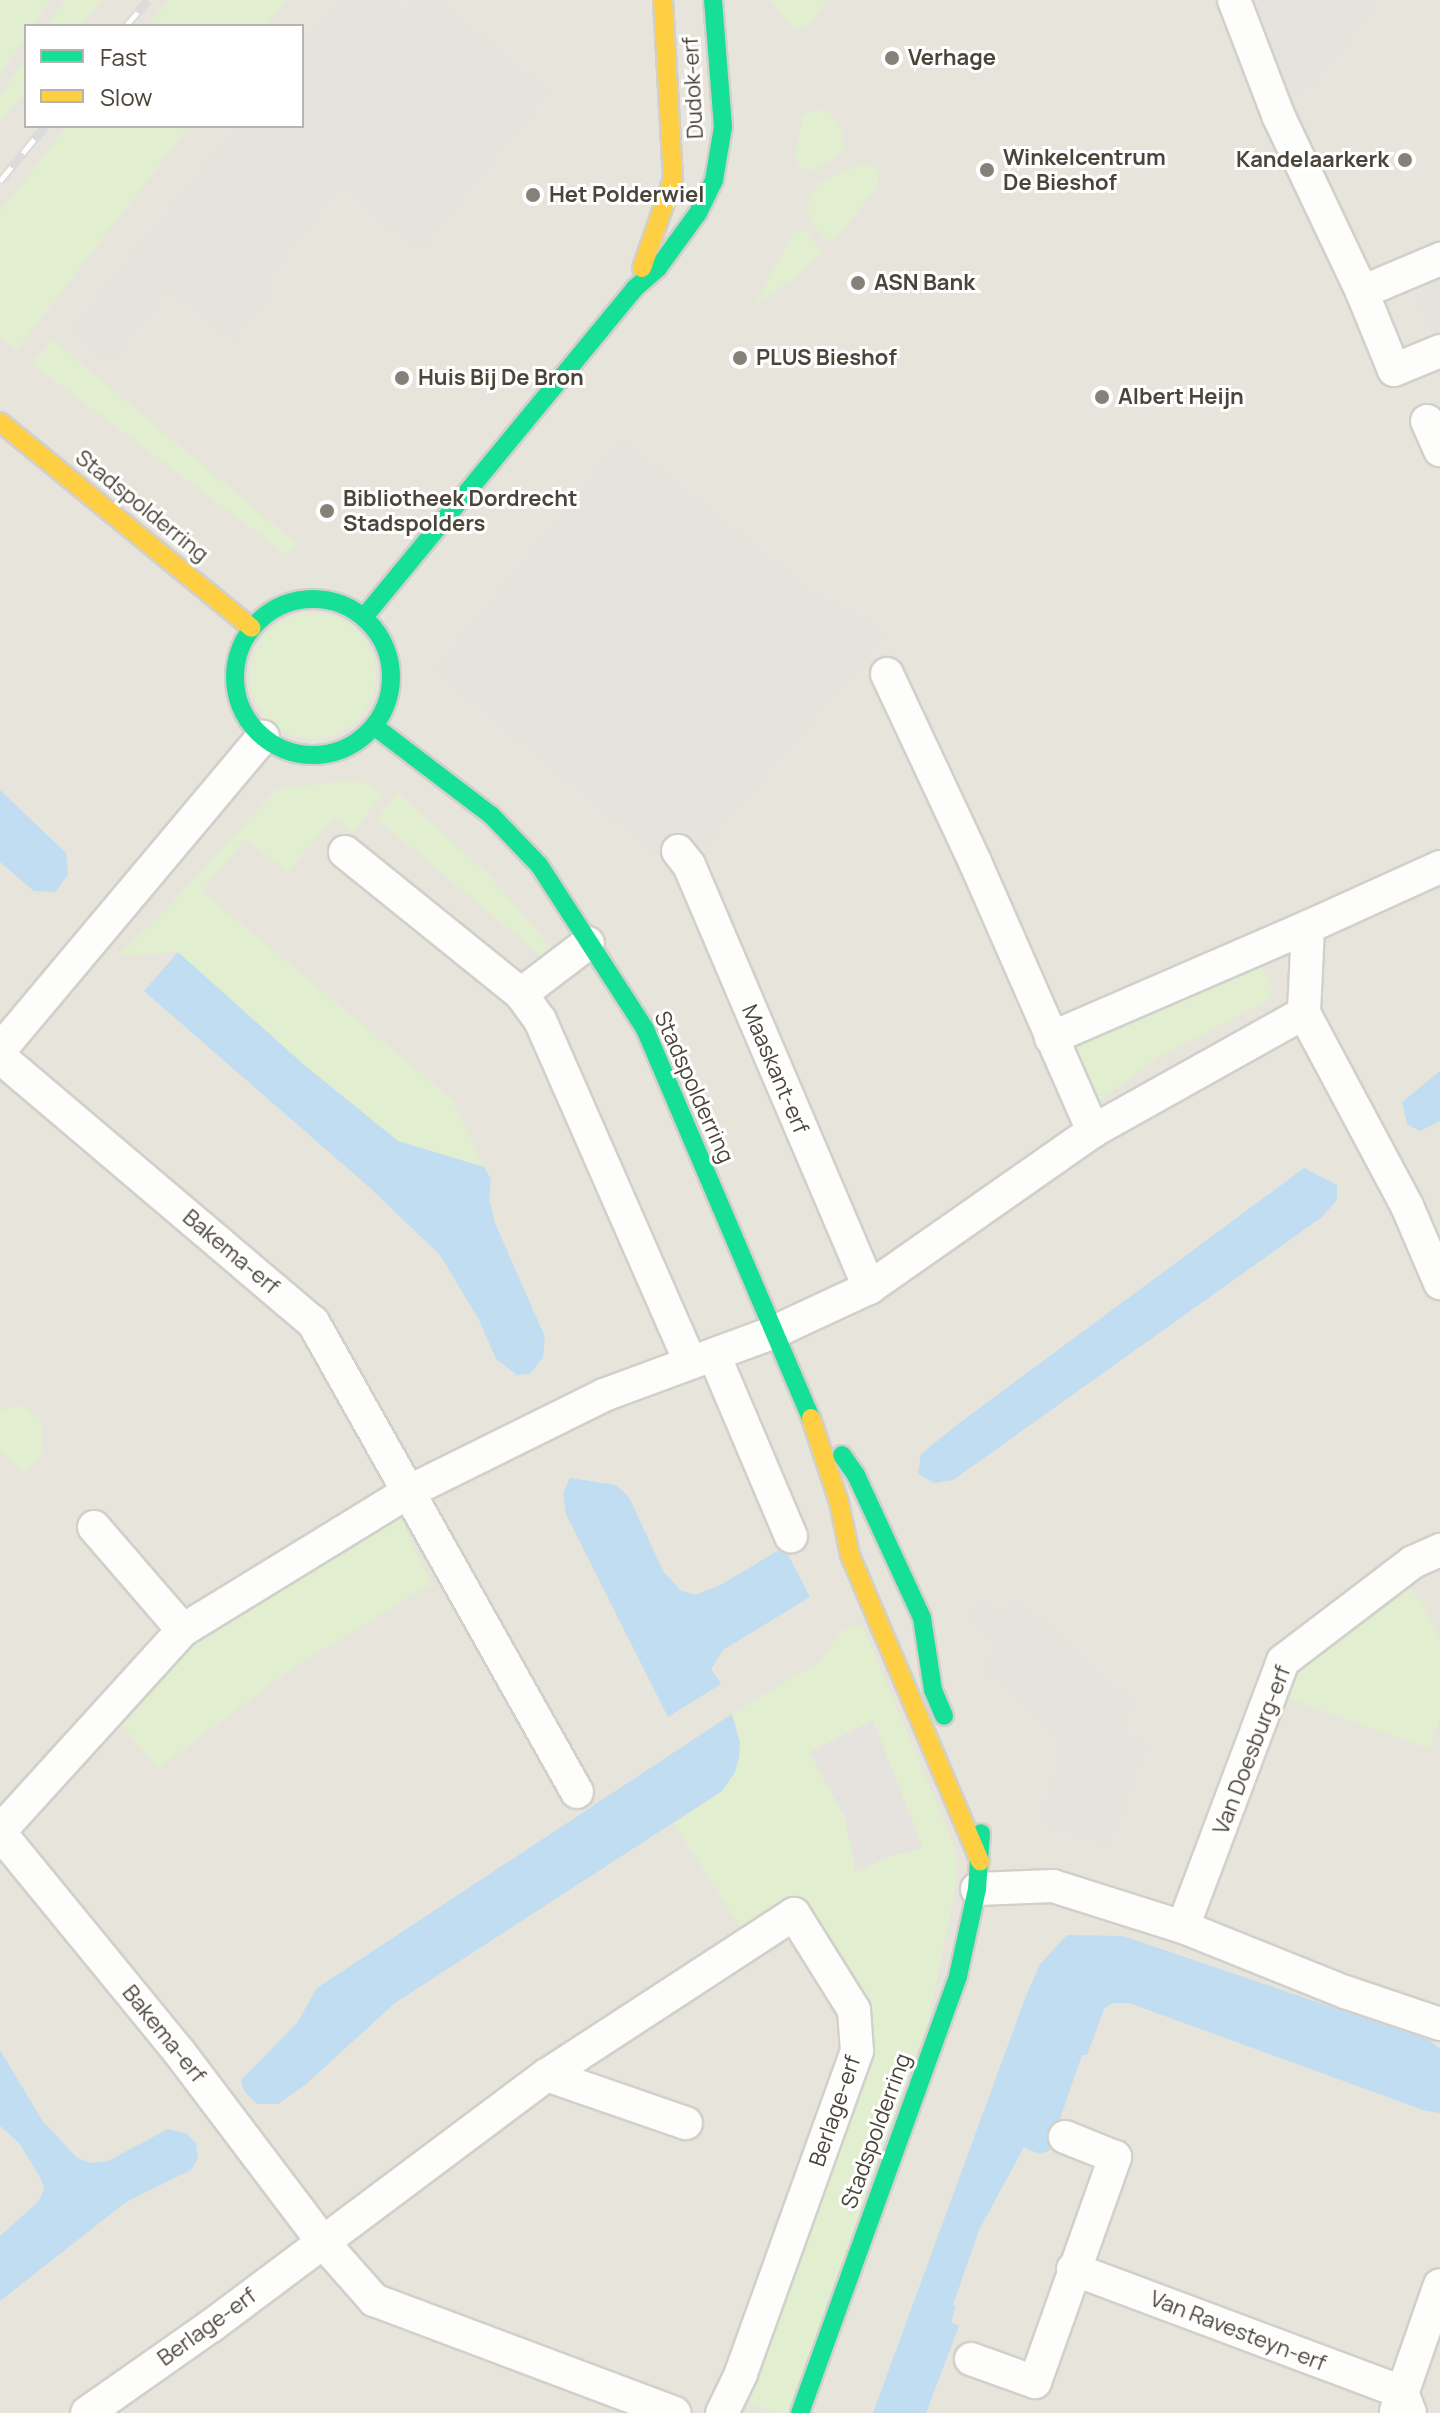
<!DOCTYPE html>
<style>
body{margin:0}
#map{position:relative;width:1440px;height:2413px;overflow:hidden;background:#f4f2ee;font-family:Manrope,sans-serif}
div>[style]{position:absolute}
.residential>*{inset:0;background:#e7e4dc}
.green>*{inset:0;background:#e1eecf}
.round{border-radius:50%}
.parking>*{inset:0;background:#e6e3df}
.water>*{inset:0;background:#c0ddf1}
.roads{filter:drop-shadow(2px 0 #d2d0cb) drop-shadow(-2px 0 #d2d0cb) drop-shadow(0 2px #d2d0cb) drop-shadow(0 -2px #d2d0cb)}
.street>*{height:32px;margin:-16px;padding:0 16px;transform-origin:16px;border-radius:16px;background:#fdfdfc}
.fast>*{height:18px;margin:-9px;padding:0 9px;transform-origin:9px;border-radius:9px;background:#16e098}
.fast>.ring{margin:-9px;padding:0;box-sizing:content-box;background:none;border:18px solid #16e098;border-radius:50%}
.slow>*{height:18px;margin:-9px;padding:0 9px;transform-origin:9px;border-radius:9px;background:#ffcf43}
.rail>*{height:9px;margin-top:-4.5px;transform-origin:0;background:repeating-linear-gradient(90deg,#fff 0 18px,#dbdbda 0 36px);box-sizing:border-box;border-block:2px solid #dbdbda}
.dots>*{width:22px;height:22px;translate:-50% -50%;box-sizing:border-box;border:4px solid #fff;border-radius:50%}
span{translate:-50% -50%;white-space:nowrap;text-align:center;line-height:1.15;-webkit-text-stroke:6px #fff;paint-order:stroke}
.poi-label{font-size:22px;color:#4b4439;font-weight:700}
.left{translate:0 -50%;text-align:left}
.right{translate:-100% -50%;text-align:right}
.street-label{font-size:22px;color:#4b4439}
.legend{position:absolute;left:24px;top:24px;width:280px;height:104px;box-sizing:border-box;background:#fff;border:2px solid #b7b4b0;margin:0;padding:10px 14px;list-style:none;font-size:24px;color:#4b4439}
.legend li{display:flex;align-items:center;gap:16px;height:40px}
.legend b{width:40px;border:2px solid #b7b4b0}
</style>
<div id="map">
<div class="residential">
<i style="clip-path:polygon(evenodd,0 0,1440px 0,1440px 2413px,0 2413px,0 0,26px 26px,302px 26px,302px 126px,26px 126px,26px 26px)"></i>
</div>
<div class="green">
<i style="clip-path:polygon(0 0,50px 0,33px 26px,26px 26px,26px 37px,0 75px)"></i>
<i style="clip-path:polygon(65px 0,102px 0,81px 26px,47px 26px)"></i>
<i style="clip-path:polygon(169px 0,286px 0,266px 26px,147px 26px)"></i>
<i style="clip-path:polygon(771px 0,827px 0,808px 27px,792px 28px)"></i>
<i style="clip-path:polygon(26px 57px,26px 91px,0 122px,0 96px)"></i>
<i style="clip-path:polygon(820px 109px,830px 113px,844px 136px,843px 152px,814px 171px,801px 168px,795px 158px,803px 115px)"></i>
<i style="clip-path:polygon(67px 126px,189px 126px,17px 350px,0 337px,0 212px)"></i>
<i style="clip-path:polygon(864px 163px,877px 168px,880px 175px,877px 187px,834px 242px,823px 238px,808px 214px,809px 196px,820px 182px)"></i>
<i style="clip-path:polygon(795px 231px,806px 232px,822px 252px,794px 280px,755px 303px)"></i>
<i style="clip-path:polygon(52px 339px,297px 544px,288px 556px,32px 364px)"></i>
<i class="round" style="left:250px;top:613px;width:126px;height:126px"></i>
<i style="clip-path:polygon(352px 780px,368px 784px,382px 795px,353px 833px,334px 818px,288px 872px,245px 839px,202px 891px,452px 1099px,484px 1167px,398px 1141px,303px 1064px,178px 952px,118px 956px,164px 912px,277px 789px)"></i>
<i style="clip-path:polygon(398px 793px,490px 876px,553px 950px,543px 958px,377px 819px)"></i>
<i style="clip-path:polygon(1259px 959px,1272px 989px,1268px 1000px,1157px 1058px,1101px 1100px,1095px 1097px,1072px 1047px,1075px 1040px)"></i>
<i style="clip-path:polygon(24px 1406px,42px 1421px,43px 1451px,26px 1473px,0 1451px,0 1410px)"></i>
<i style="clip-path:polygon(400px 1516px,431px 1584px,293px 1668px,158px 1768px,118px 1721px,159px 1674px,200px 1637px,363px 1535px)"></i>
<i style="clip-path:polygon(1408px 1585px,1423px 1604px,1440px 1643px,1440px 1718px,1429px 1749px,1284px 1697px,1298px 1667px)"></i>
<i style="clip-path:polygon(862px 1624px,956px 1850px,956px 1886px,929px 2018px,788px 2413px,778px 2413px,749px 2404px,752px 2384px,864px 2072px,790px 1905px,778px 1903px,740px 1927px,674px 1824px,722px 1791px,737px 1729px,732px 1714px,822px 1660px,842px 1630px)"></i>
</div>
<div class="parking">
<i style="clip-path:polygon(340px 0,395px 0,406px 10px,414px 0,436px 0,549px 91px,420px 251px,341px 187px,265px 281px,274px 289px,233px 340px,169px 289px,109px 363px,71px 331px,237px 126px,302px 126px,302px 46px)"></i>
<i style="clip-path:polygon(1251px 0,1380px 0,1313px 86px,1292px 94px)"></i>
<i style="clip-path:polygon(1440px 283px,1440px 336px,1434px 338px,1415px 294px)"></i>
<i style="clip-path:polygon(621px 439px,810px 591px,856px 614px,885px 636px,681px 874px,435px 671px)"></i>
<i style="clip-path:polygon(1015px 1597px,1137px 1707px,1121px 1724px,1125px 1737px,1147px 1745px,1109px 1847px,1039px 1823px,1060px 1763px,1060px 1746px,1055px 1735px,982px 1668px,998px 1650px,966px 1618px,983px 1599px,1000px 1613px)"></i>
<i style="clip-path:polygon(873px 1720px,923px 1848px,891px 1856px,856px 1872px,844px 1816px,809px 1752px)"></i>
</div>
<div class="water">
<i style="clip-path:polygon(0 790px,66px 853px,68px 874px,56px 892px,34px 891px,0 862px)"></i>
<i style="clip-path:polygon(178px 952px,303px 1064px,398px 1141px,484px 1167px,491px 1179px,489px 1197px,495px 1223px,545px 1337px,543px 1357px,530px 1374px,517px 1375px,496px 1359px,479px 1320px,440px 1255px,369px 1187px,144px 991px)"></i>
<i style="clip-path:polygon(1440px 1071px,1440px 1121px,1420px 1131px,1407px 1124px,1402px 1102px)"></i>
<i style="clip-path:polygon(1304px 1168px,1337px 1185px,1337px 1200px,1322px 1217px,953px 1480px,934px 1483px,918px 1474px,921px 1454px,958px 1424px)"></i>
<i style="clip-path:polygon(570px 1478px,616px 1485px,629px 1497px,663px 1571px,681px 1591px,696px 1595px,722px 1584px,784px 1547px,810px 1597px,723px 1650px,711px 1669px,721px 1684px,668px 1717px,566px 1514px,563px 1493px)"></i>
<i style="clip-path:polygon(732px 1714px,740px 1743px,739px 1757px,735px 1772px,722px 1791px,395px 2003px,305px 2085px,278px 2104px,257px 2104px,244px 2091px,241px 2080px,297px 2023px,317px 1988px)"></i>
<i style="clip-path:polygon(1067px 1935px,1123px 1936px,1429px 2040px,1440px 2049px,1440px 2113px,1423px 2110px,1129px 2003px,1112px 2003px,1104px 2009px,1087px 2055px,1082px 2055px,1049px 2151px,1039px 2154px,1024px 2147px,979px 2230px,953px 2305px,956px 2306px,951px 2322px,959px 2326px,926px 2413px,873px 2413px,1026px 1996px,1040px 1964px)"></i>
<i style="clip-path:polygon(0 2050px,42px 2120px,77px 2158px,92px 2163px,108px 2161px,168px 2129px,187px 2134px,196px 2143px,198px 2158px,191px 2170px,126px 2202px,0 2301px,0 2236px,38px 2202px,44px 2190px,42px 2181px,20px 2144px,0 2126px)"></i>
</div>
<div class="roads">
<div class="street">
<i style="left:1234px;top:0;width:125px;rotate:69deg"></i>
<i style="left:1279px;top:117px;width:194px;rotate:64.6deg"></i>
<i style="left:1362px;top:292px;width:84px;rotate:67.7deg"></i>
<i style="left:1394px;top:370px;width:50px;rotate:-22.4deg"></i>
<i style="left:1362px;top:292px;width:85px;rotate:-22.9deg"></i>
<i style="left:1427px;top:421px;width:32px;rotate:66deg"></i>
<i style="left:887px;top:674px;width:208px;rotate:64.9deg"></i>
<i style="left:975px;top:862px;width:294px;rotate:66.3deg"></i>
<i style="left:678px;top:851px;width:18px;rotate:52deg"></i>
<i style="left:689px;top:865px;width:460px;rotate:66.9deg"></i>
<i style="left:345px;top:852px;width:226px;rotate:38.9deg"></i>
<i style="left:521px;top:994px;width:32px;rotate:54deg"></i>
<i style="left:540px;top:1020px;width:373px;rotate:66.3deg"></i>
<i style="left:1440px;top:867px;width:145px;rotate:155.6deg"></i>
<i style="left:1308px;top:927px;width:86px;rotate:92.7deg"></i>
<i style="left:1304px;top:1013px;width:219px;rotate:61.9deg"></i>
<i style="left:1407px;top:1206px;width:84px;rotate:66.8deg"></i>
<i style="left:521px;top:994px;width:84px;rotate:-37.3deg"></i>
<i style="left:1051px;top:1038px;width:280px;rotate:-23.4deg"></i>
<i style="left:0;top:1050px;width:409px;rotate:-50deg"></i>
<i style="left:0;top:1057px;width:410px;rotate:40.3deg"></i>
<i style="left:313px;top:1322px;width:539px;rotate:60.68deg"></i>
<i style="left:714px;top:1355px;width:197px;rotate:67deg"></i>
<i style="left:94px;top:1527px;width:136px;rotate:49.2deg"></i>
<i style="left:0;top:1831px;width:272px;rotate:-47.7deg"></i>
<i style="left:183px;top:1630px;width:266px;rotate:-31.5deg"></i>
<i style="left:410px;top:1491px;width:216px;rotate:-26.3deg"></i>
<i style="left:604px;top:1395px;width:181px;rotate:-20.3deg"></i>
<i style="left:774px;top:1332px;width:105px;rotate:-24.9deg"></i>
<i style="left:869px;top:1288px;width:274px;rotate:-35deg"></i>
<i style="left:1093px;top:1131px;width:242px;rotate:-29.2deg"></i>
<i style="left:0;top:1833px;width:284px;rotate:50.7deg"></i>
<i style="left:180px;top:2053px;width:236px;rotate:52.9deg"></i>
<i style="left:322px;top:2241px;width:79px;rotate:48.6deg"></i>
<i style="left:374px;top:2300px;width:321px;rotate:20.6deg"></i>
<i style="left:977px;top:1889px;width:76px;rotate:-2.3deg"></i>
<i style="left:1053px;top:1886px;width:136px;rotate:17.5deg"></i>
<i style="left:1183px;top:1927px;width:175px;rotate:21.9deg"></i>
<i style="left:1345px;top:1992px;width:100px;rotate:18.6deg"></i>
<i style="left:1183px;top:1927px;width:284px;rotate:-69.4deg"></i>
<i style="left:1283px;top:1661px;width:163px;rotate:-37.3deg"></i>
<i style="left:1413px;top:1562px;width:30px;rotate:-24deg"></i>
<i style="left:547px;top:2075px;width:147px;rotate:19.1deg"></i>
<i style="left:1073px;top:2269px;width:351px;rotate:20.5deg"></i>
<i style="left:1402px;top:2392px;width:22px;rotate:69deg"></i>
<i style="left:971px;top:2359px;width:68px;rotate:19.8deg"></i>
<i style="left:1035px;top:2382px;width:239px;rotate:-70.4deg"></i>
<i style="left:1115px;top:2157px;width:54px;rotate:-158.2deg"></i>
<i style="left:1396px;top:2411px;width:133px;rotate:-70.8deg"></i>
<i style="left:87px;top:2413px;width:151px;rotate:-35.1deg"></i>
<i style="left:211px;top:2326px;width:419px;rotate:-36.8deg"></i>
<i style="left:547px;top:2075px;width:295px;rotate:-33.1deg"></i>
<i style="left:794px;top:1914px;width:113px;rotate:58deg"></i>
<i style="left:854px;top:2010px;width:41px;rotate:85.8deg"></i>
<i style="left:857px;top:2051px;width:343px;rotate:109.8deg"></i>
<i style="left:741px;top:2374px;width:43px;rotate:116deg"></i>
</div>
<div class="fast">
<i class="ring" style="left:235px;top:599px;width:138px;height:138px"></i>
<i style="left:364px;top:617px;width:425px;rotate:-50.5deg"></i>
<i style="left:634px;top:289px;width:32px;rotate:-41deg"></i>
<i style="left:658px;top:268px;width:68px;rotate:-54deg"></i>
<i style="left:698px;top:213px;width:37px;rotate:-64deg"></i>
<i style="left:714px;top:180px;width:54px;rotate:-80.4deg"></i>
<i style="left:723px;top:127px;width:127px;rotate:-94.5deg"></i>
<i style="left:374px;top:726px;width:147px;rotate:37.3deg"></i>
<i style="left:491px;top:815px;width:69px;rotate:46.2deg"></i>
<i style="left:539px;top:865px;width:195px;rotate:57.1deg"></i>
<i style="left:645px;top:1029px;width:423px;rotate:66.9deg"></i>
<i style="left:842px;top:1455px;width:24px;rotate:55deg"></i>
<i style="left:856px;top:1475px;width:157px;rotate:65.2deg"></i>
<i style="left:922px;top:1618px;width:73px;rotate:81.3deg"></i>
<i style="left:933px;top:1690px;width:28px;rotate:67deg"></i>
<i style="left:800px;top:2413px;width:465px;rotate:-70.1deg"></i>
<i style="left:958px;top:1976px;width:89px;rotate:-77.7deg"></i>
<i style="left:977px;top:1889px;width:56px;rotate:-85.9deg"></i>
</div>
<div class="slow">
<i style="left:642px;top:268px;width:94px;rotate:-70.8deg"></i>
<i style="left:673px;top:179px;width:179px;rotate:-93.2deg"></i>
<i style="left:0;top:422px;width:325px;rotate:39.3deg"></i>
<i style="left:811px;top:1418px;width:89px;rotate:71.6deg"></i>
<i style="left:839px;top:1502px;width:54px;rotate:78.3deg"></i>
<i style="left:850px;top:1555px;width:333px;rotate:67deg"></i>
</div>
</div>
<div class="rail">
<i style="left:126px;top:26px;width:34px;rotate:-50deg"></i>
<i style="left:0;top:181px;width:71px;rotate:-50.7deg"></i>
</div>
<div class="dots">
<i style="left:892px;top:58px;background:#868178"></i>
<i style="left:1405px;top:160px;background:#868178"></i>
<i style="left:987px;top:170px;background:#868178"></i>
<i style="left:533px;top:195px;background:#868178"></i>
<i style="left:858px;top:283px;background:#868178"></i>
<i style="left:740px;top:358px;background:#868178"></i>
<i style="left:402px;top:378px;background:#868178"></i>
<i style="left:1102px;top:397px;background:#868178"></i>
<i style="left:327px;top:511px;background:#868178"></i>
</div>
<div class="poi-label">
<span class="left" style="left:908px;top:58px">Verhage</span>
<span class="left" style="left:1003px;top:170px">Winkelcentrum<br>De Bieshof</span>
<span class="right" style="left:1389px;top:160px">Kandelaarkerk</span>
<span class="left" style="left:549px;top:195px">Het Polderwiel</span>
<span class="left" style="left:874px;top:283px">ASN Bank</span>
<span class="left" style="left:756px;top:358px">PLUS Bieshof</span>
<span class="left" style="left:418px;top:378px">Huis Bij De Bron</span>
<span class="left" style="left:1118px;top:397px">Albert Heijn</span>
<span class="left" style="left:343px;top:511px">Bibliotheek Dordrecht<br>Stadspolders</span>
</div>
<div class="street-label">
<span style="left:693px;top:88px;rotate:-93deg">Dudok-erf</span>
<span style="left:142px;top:506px;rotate:39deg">Stadspolderring</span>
<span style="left:775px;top:1069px;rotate:67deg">Maaskant-erf</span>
<span style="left:694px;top:1087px;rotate:66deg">Stadspolderring</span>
<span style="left:231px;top:1252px;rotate:40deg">Bakema-erf</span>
<span style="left:1252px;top:1750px;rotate:-69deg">Van Doesburg-erf</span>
<span style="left:164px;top:2034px;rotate:51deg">Bakema-erf</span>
<span style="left:835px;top:2111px;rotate:-71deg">Berlage-erf</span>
<span style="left:876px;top:2131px;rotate:-70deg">Stadspolderring</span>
<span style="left:207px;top:2327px;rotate:-36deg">Berlage-erf</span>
<span style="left:1238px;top:2331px;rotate:21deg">Van Ravesteyn-erf</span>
</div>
<ul class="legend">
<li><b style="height:10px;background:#16e098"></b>Fast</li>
<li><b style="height:10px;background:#ffcf43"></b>Slow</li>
</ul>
</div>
